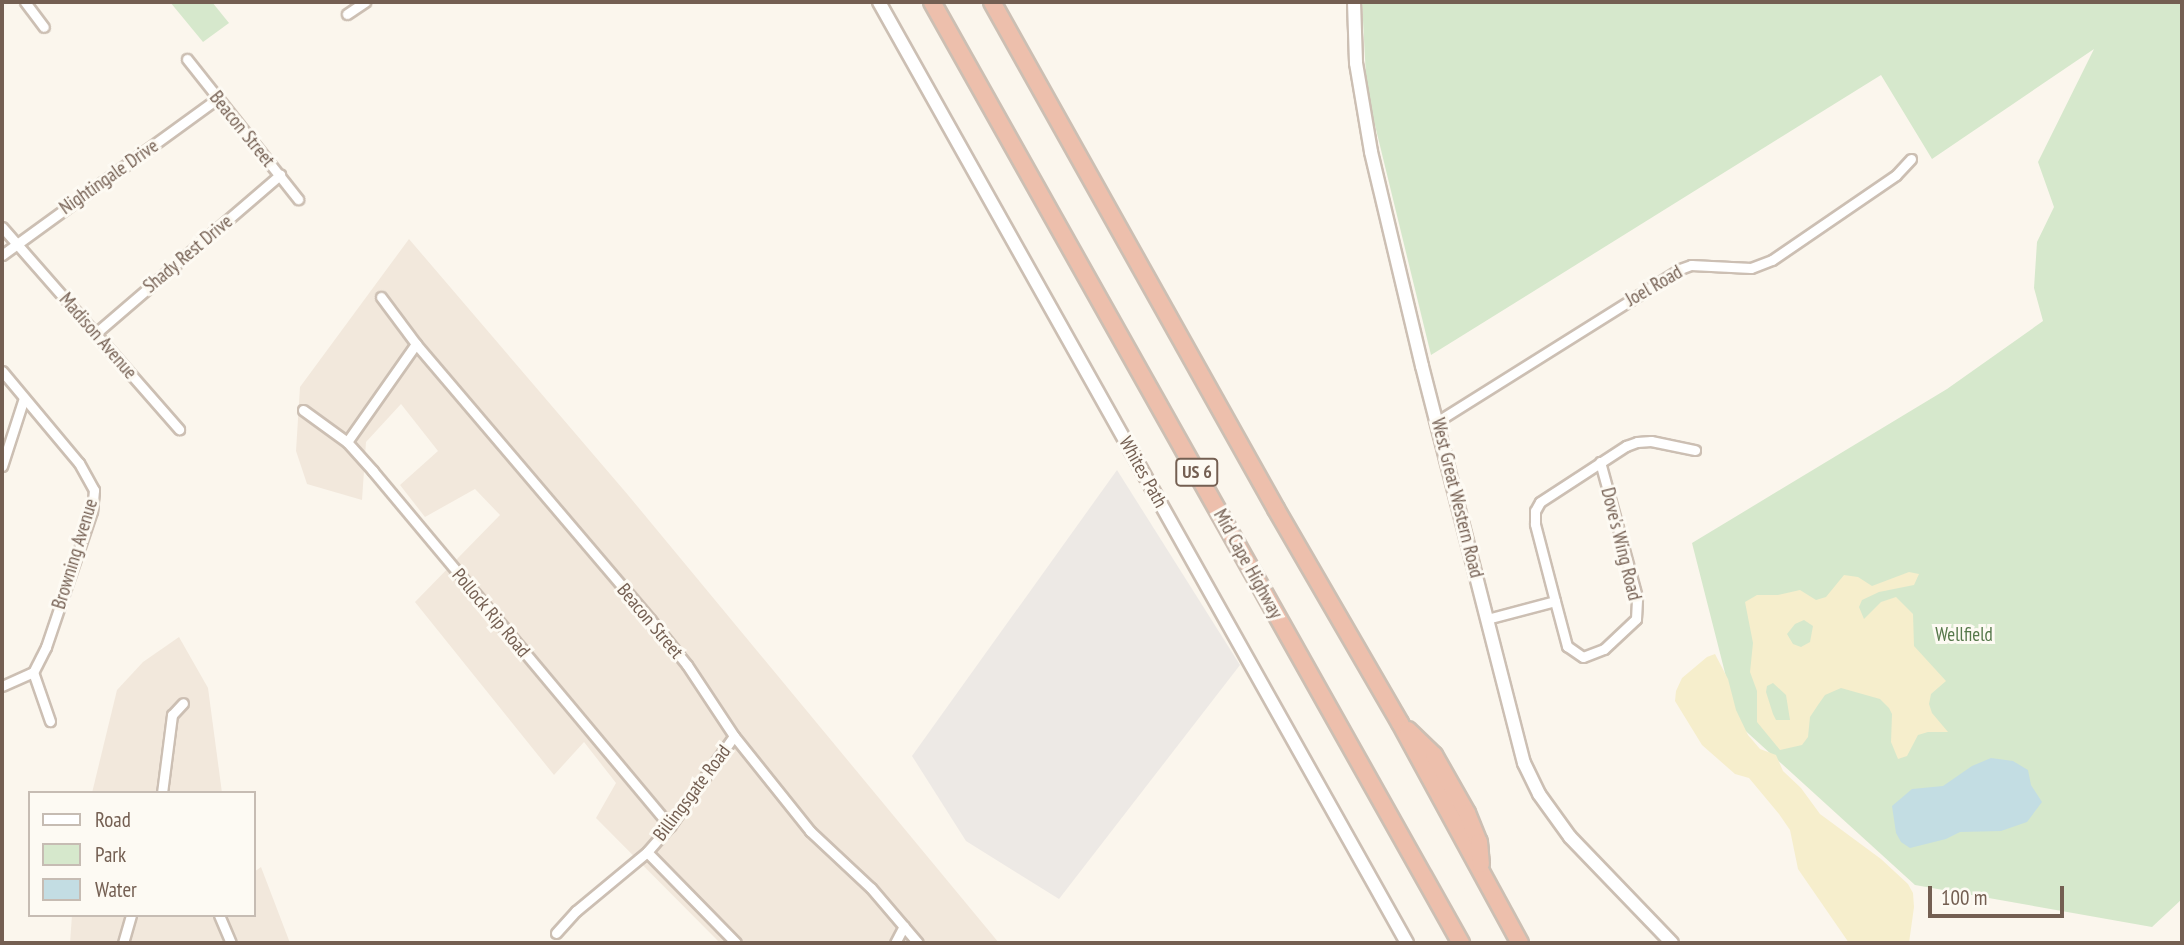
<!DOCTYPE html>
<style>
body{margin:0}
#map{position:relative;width:2184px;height:945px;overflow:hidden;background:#fbf6ed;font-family:"PT Sans Narrow",sans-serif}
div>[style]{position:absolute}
.residential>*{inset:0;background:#f2e8dc}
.industrial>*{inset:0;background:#ede9e5}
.green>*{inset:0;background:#d6e8cc}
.sand>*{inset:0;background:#f6eecc}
.water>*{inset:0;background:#c3dde3}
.roads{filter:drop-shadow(2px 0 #ccbfb3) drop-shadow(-2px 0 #ccbfb3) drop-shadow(0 2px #ccbfb3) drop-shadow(0 -2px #ccbfb3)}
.street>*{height:9px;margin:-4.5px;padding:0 4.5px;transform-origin:4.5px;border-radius:4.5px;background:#fff}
.secondary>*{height:12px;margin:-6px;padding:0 6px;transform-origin:6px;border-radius:6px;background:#fff}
.highway>*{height:16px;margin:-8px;padding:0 8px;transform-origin:8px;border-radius:8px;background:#edbfac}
span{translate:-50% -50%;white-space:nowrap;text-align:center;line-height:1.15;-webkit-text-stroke:6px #fdfaf3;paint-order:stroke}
.shield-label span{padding:2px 5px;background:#fdfaf3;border:2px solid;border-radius:5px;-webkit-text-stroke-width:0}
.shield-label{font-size:18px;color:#745f52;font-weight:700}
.street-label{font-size:19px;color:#745f52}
.park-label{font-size:19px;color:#56784b}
.frame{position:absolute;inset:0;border:4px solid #745f52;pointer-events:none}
.legend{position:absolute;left:28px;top:791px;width:228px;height:126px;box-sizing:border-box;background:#fdfaf3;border:2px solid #c6bcb3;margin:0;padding:9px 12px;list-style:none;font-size:21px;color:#745f52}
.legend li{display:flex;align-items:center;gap:14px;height:35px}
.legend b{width:35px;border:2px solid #c6bcb3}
.scale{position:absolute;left:1928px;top:886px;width:136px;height:32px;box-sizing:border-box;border:4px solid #745f52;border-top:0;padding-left:9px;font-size:21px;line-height:24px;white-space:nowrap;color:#745f52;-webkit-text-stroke:5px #fdfaf3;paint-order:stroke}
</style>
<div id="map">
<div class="residential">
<i style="clip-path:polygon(409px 239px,628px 495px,999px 943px,720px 943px,596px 818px,616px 783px,584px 742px,554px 775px,415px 602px,500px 515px,475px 489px,425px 517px,400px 485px,438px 451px,401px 404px,366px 442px,362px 500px,307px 484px,296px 451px,300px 387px)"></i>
<i style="clip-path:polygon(179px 637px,208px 688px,222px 793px,92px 793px,117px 690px,143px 662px)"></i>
<i style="clip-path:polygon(261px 867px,290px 943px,70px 943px,72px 915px,254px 915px,254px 872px)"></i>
</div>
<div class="industrial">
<i style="clip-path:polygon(1117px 470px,1240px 665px,1059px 899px,966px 841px,912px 756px)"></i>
</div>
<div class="green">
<i style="clip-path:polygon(170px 2px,212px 2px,229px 23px,203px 42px)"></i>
<i style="clip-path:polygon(1362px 2px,2182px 2px,2182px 899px,2152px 927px,1915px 885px,1738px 724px,1692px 543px,1947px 389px,2043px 321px,2034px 288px,2037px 242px,2054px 207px,2038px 162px,2094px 49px,1932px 159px,1881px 75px,1431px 355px,1372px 113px,1366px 77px)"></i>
</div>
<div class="sand">
<i style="clip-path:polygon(evenodd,1909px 572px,1919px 574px,1914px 585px,1879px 592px,1862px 600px,1859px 607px,1864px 619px,1881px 602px,1896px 597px,1913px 614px,1914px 646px,1946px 681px,1931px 694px,1929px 704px,1932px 713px,1948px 732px,1928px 732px,1918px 735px,1907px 756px,1898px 759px,1891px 742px,1892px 714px,1889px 708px,1880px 699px,1841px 688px,1825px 695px,1818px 705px,1810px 717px,1808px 737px,1802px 745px,1780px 750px,1757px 722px,1757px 691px,1750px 672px,1753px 643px,1745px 602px,1757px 595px,1778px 595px,1800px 590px,1816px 600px,1826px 597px,1844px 575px,1858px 577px,1872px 586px,1909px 572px,1804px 620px,1813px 626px,1810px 642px,1801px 647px,1793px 644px,1787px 634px,1795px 624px,1804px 620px,1909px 572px,1773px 683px,1786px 695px,1790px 720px,1776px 720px,1773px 714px,1766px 692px,1767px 686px,1773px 683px)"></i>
<i style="clip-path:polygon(1715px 654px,1728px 679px,1736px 710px,1748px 735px,1760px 749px,1776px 755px,1783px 771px,1801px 788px,1820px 814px,1881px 859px,1908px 884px,1913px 893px,1914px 907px,1909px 943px,1849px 943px,1798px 869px,1790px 830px,1779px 814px,1749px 778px,1735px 774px,1702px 745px,1675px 701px,1676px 691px,1682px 678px,1707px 657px)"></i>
</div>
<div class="water">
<i style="clip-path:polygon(1991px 758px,2013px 761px,2028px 770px,2031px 785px,2042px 802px,2027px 822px,2001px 831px,1960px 832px,1946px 839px,1910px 848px,1901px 842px,1896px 833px,1892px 806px,1912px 789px,1943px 786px,1972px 766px)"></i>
</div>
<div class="roads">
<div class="street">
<i style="left:25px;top:2px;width:31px;rotate:53deg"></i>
<i style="left:347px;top:14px;width:22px;rotate:-34deg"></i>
<i style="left:187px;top:59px;width:179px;rotate:51.6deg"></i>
<i style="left:2px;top:227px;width:269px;rotate:48.8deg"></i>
<i style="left:2px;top:255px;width:266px;rotate:-36deg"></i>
<i style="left:381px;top:297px;width:59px;rotate:53.3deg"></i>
<i style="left:416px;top:344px;width:361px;rotate:49.6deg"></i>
<i style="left:650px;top:619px;width:59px;rotate:51.2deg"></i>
<i style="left:687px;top:665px;width:85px;rotate:56.5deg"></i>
<i style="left:734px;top:736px;width:122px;rotate:51.3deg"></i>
<i style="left:810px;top:831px;width:83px;rotate:43.1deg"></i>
<i style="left:871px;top:888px;width:72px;rotate:49.5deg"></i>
<i style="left:96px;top:333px;width:243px;rotate:-40.7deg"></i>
<i style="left:2px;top:371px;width:120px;rotate:50.1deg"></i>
<i style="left:79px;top:463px;width:31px;rotate:61deg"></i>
<i style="left:94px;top:490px;width:21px;rotate:95deg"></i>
<i style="left:92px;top:511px;width:144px;rotate:108.7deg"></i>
<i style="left:46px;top:647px;width:28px;rotate:117deg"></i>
<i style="left:33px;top:672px;width:52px;rotate:70.9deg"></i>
<i style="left:303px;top:410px;width:54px;rotate:36deg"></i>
<i style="left:347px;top:442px;width:39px;rotate:48deg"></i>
<i style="left:373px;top:471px;width:463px;rotate:50.1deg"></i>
<i style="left:1438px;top:421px;width:286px;rotate:-32.1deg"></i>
<i style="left:1680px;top:269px;width:12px;rotate:-20deg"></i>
<i style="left:1691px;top:265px;width:60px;rotate:2.9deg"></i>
<i style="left:1751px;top:268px;width:22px;rotate:-21deg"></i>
<i style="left:1772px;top:260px;width:150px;rotate:-34.4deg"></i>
<i style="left:1896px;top:175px;width:22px;rotate:-47deg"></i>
<i style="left:347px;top:442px;width:120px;rotate:-54.9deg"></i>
<i style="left:2px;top:466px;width:71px;rotate:-72.1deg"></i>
<i style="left:1555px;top:601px;width:47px;rotate:75.1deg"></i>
<i style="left:1567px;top:646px;width:19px;rotate:35deg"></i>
<i style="left:1583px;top:657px;width:22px;rotate:-21deg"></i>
<i style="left:1604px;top:649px;width:44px;rotate:-43.2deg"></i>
<i style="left:1636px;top:619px;width:22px;rotate:-87deg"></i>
<i style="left:1637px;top:597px;width:140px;rotate:-105.3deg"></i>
<i style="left:1487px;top:619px;width:70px;rotate:-14.8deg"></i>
<i style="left:1555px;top:601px;width:80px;rotate:-104.6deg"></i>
<i style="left:1535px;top:524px;width:13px;rotate:-90deg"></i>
<i style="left:1535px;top:511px;width:10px;rotate:-61deg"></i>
<i style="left:1540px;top:502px;width:103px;rotate:-33.1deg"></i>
<i style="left:1626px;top:446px;width:12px;rotate:-20deg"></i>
<i style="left:1637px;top:442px;width:14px;rotate:-4deg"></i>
<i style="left:1651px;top:441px;width:45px;rotate:11.6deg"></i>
<i style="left:2px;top:686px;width:34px;rotate:-24deg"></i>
<i style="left:162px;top:793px;width:79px;rotate:-82.7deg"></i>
<i style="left:172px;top:715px;width:16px;rotate:-47deg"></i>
<i style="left:647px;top:852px;width:127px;rotate:45.6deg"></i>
<i style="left:219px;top:915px;width:30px;rotate:67deg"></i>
<i style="left:556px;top:933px;width:30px;rotate:-48deg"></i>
<i style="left:576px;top:911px;width:92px;rotate:-39.7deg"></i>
<i style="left:647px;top:852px;width:35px;rotate:-49deg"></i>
<i style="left:670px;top:826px;width:110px;rotate:-54.6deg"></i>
<i style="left:123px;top:943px;width:29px;rotate:-74deg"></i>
<i style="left:895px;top:943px;width:19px;rotate:-62deg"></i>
</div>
<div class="secondary">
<i style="left:879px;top:2px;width:1079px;rotate:60.7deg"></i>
<i style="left:1354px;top:2px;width:61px;rotate:88.1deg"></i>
<i style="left:1356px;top:63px;width:90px;rotate:80.4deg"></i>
<i style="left:1371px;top:152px;width:220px;rotate:76.6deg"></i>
<i style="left:1422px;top:366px;width:410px;rotate:75.6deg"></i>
<i style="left:1524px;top:763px;width:34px;rotate:64deg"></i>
<i style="left:1539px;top:794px;width:53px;rotate:54.2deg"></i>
<i style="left:1570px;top:837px;width:147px;rotate:46.1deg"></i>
</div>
<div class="highway">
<i style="left:932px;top:2px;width:1080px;rotate:60.66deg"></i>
<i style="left:992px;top:2px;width:581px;rotate:60.74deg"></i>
<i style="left:1276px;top:509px;width:247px;rotate:59.9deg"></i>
<i style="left:1400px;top:723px;width:251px;rotate:61.4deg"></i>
<i style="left:1408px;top:730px;width:36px;rotate:44deg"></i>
<i style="left:1434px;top:755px;width:67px;rotate:60.4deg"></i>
<i style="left:1467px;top:813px;width:31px;rotate:68deg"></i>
<i style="left:1479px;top:842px;width:22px;rotate:85deg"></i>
</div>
</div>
<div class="shield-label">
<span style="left:1197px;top:472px">US 6</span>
</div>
<div class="street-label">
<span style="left:242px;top:129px;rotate:51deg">Beacon Street</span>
<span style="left:109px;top:177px;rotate:-35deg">Nightingale Drive</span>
<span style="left:188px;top:254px;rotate:-40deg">Shady Rest Drive</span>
<span style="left:1654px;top:286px;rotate:-30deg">Joel Road</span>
<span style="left:98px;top:336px;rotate:49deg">Madison Avenue</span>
<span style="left:1143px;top:472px;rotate:61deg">Whites Path</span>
<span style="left:1457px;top:498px;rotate:76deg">West Great Western Road</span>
<span style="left:1621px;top:544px;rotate:76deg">Dove's Wing Road</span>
<span style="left:75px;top:554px;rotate:-73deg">Browning Avenue</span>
<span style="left:1248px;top:564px;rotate:61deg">Mid Cape Highway</span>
<span style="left:491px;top:613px;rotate:50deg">Pollock Rip Road</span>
<span style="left:650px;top:621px;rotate:50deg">Beacon Street</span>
<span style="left:692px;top:793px;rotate:-53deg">Billingsgate Road</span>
</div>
<div class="park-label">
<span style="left:1964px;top:635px">Wellfield</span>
</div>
<div class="frame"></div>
<ul class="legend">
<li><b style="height:9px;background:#fff"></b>Road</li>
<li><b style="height:19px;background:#d6e8cc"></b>Park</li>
<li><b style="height:19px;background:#c3dde3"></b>Water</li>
</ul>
<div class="scale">100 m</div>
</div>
